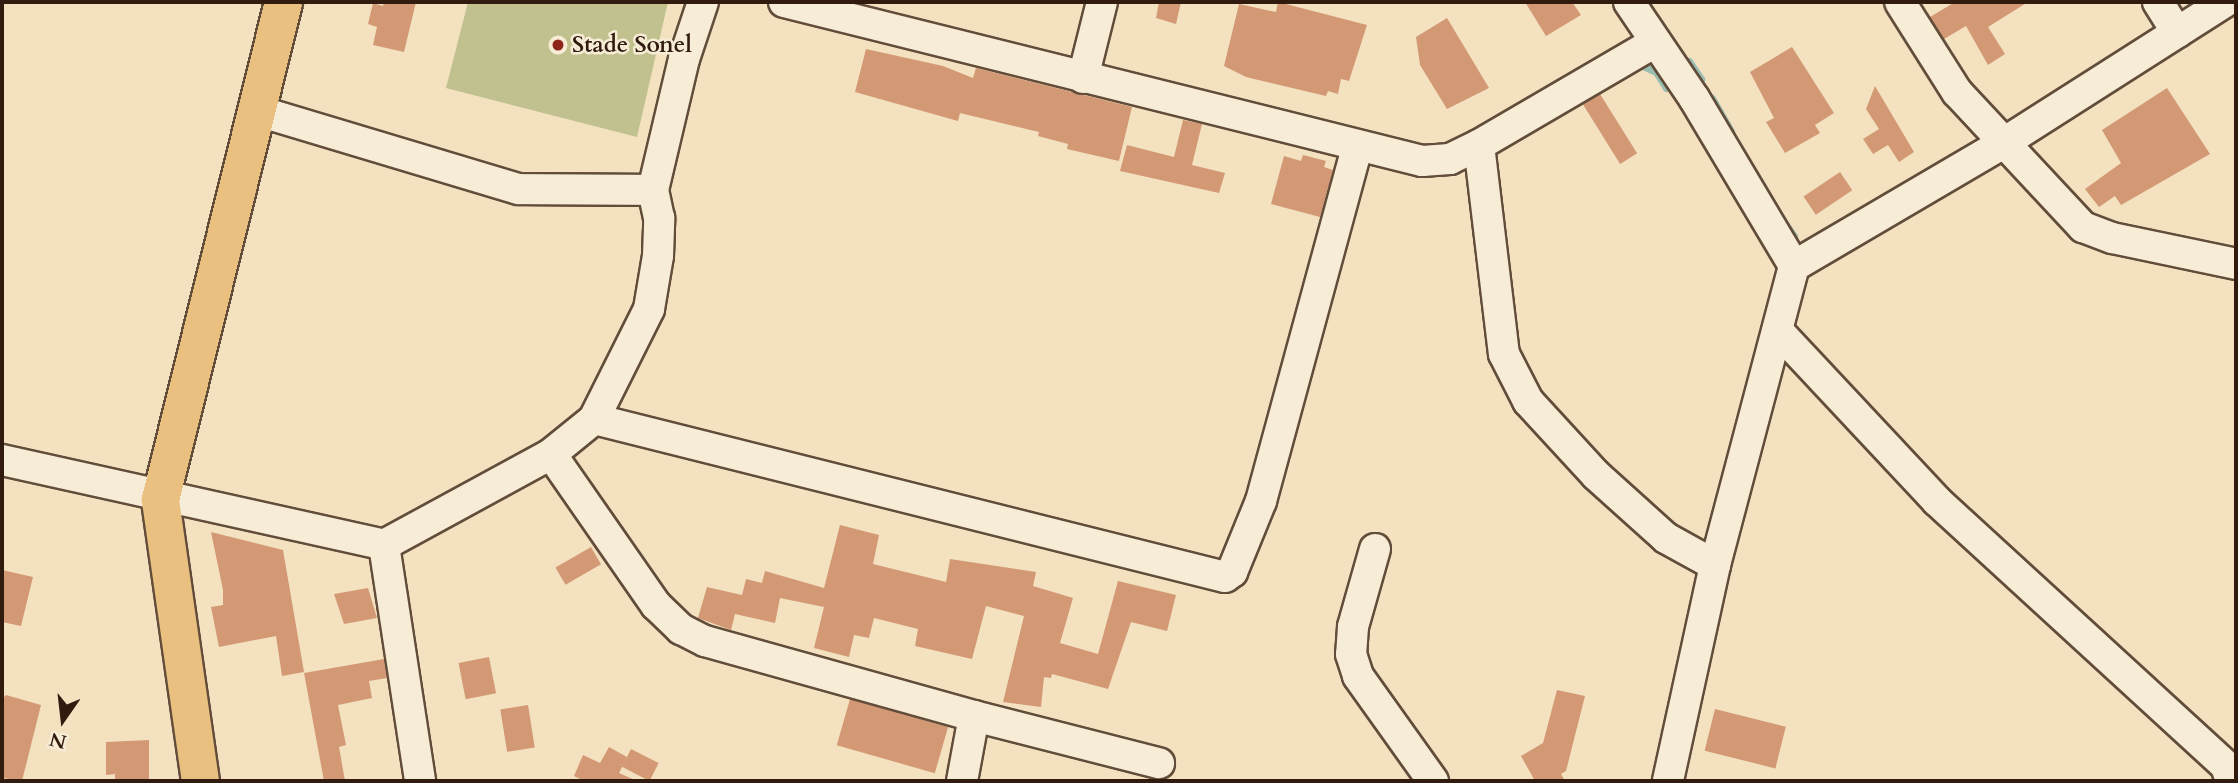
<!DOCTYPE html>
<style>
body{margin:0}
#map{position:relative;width:2238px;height:783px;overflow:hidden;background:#f3e1c0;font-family:Cardo,serif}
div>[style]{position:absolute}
.green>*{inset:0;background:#c0c18f}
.stream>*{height:7px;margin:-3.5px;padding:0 3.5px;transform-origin:3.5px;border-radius:3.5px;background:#9bbeb2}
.building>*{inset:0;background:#d39974;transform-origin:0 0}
.roads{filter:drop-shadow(2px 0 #624c3a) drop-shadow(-2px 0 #624c3a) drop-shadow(0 2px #624c3a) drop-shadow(0 -2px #624c3a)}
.minor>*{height:30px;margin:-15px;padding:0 15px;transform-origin:15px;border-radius:15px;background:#f7ecd6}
.major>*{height:37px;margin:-18.5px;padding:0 18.5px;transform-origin:18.5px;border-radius:18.5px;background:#eac080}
.dots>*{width:19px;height:19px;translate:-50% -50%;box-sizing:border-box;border:4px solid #f7ecd6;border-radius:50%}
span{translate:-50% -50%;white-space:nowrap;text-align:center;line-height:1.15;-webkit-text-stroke:5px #f7ecd6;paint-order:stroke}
.poi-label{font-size:23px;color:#311b0e;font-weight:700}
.left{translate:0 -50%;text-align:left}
.frame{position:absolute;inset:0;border:4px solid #311b0e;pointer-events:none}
.north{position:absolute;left:28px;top:685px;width:70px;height:70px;-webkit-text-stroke:5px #f7ecd6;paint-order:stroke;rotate:194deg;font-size:19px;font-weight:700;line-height:28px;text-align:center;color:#311b0e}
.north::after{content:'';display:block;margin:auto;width:24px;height:32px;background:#311b0e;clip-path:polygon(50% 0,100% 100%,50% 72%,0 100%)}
</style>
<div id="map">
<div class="green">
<i style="clip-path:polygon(468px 2px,668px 2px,637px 137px,446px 88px)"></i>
</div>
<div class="stream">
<i style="left:1689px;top:61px;width:22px;rotate:56deg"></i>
<i style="left:1636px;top:63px;width:22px;rotate:24deg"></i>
<i style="left:1656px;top:72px;width:19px;rotate:58deg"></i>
<i style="left:1712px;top:98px;width:38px;rotate:60deg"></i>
<i style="left:1784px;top:222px;width:17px;rotate:54deg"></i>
</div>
<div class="building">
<i style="clip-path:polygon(384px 2px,416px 2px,404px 52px,373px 45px,377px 27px,368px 24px,373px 3px,383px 6px)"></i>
<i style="clip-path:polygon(1159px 2px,1181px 2px,1176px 24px,1156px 18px)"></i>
<i style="clip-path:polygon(1278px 2px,1367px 25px,1349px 81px,1341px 79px,1338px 94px,1328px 91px,1326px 96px,1246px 77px,1224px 66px,1239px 4px,1276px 12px)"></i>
<i style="clip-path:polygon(1525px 2px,1572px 2px,1581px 15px,1546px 36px)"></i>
<i style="clip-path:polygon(1955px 2px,2028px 2px,1988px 27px,2005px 54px,1988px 65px,1966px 26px,1944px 39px,1930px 17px)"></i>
<i style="clip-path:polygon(1447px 18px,1489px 88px,1447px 109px,1420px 65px,1416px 37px)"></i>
<i style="clip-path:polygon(1792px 47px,1834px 113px,1815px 125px,1820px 133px,1785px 153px,1766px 122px,1774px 118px,1750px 72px)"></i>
<i style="clip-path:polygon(866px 49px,943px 66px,973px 78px,976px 68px,1132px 107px,1119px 161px,1067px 149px,1068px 144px,1038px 136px,1039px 132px,960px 113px,958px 121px,855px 92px)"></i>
<i style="clip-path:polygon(1875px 86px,1914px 152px,1899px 162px,1888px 145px,1873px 154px,1863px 139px,1879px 129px,1866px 109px)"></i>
<i style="clip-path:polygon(2167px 88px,2210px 154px,2121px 205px,2115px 196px,2099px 207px,2085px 189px,2121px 163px,2102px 130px)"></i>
<i style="left:1600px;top:94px;width:70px;height:20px;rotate:58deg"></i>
<i style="clip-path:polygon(1183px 120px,1202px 124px,1192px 165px,1225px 173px,1219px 193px,1120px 171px,1127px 145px,1174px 157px)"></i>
<i style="clip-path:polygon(1303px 155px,1326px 161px,1324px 167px,1333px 170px,1320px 217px,1271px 204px,1284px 156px,1301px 161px)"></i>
<i style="left:1840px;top:172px;width:22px;height:44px;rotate:56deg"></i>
<i style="clip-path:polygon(840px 525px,879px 535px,873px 564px,946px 582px,950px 559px,1036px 572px,1033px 586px,1073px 598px,1060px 643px,1098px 654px,1118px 581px,1176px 595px,1167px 631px,1131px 622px,1108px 689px,1052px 674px,1051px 678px,1044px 677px,1041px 707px,1003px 702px,1024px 616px,986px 606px,972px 659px,915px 646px,918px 629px,874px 618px,869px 638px,854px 635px,849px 657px,814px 648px,824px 607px,780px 598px,775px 623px,735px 614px,731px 630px,698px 618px,707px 587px,742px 595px,746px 579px,762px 583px,765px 571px,824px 588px)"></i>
<i style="clip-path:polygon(211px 532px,283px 550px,304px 672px,282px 676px,276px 636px,219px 647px,211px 607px,223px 605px,223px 590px)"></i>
<i style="left:591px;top:547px;width:20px;height:41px;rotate:60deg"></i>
<i style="clip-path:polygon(2px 570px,33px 577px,21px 626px,2px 622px)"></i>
<i style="clip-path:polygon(368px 588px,377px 618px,344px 624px,334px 594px)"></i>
<i style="left:489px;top:657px;width:37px;height:31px;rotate:79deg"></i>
<i style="clip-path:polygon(384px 659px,387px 678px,369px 681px,372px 698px,338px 705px,346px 745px,339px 747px,345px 781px,324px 781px,304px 673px)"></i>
<i style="clip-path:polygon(1557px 690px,1585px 696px,1566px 771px,1561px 774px,1565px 781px,1535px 781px,1521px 756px,1543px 743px)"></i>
<i style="clip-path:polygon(6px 695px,41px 705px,22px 781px,2px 778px,2px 699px)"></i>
<i style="left:850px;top:699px;width:102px;height:48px;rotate:16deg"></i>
<i style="left:528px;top:705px;width:43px;height:28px;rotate:81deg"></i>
<i style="left:1715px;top:709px;width:73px;height:43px;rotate:14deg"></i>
<i style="clip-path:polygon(149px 740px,149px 779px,115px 781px,115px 774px,106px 775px,106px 742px)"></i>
<i style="clip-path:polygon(609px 747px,627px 757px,619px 773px,637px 781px,584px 781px,574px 776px,583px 755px,600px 763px)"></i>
<i style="left:631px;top:749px;width:31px;height:20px;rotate:27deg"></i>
</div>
<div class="roads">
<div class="minor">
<i style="left:784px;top:2px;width:658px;rotate:13.99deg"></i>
<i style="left:1422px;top:161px;width:28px;rotate:-4deg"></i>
<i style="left:1450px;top:159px;width:32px;rotate:-26deg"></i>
<i style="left:1479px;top:145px;width:204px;rotate:-30.3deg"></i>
<i style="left:1629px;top:2px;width:116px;rotate:55.9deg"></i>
<i style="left:1694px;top:98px;width:196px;rotate:59.2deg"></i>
<i style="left:1794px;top:266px;width:309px;rotate:104.8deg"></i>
<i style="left:1715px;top:565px;width:221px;rotate:102.3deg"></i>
<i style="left:1900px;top:2px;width:107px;rotate:57.7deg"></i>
<i style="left:1957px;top:92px;width:185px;rotate:47deg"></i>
<i style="left:2083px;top:227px;width:31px;rotate:21deg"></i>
<i style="left:2112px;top:238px;width:127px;rotate:11.8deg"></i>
<i style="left:2158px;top:2px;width:36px;rotate:58deg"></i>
<i style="left:1083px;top:78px;width:78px;rotate:-76deg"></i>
<i style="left:258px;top:111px;width:271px;rotate:16.7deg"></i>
<i style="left:518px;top:189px;width:135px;rotate:0.4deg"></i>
<i style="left:653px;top:190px;width:135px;rotate:-76.7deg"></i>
<i style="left:684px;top:59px;width:60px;rotate:-71.6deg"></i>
<i style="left:1479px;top:145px;width:210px;rotate:83.2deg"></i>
<i style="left:1504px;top:354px;width:53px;rotate:62.9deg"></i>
<i style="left:1528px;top:401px;width:100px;rotate:47.4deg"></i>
<i style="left:1596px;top:475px;width:94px;rotate:42deg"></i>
<i style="left:1666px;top:538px;width:56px;rotate:28.9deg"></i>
<i style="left:1794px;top:266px;width:241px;rotate:-30.4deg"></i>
<i style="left:2002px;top:144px;width:264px;rotate:-32.5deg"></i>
<i style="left:1778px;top:331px;width:233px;rotate:46.9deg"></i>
<i style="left:1937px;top:501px;width:392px;rotate:42.5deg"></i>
<i style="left:2226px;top:766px;width:16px;rotate:72deg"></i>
<i style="left:594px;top:419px;width:650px;rotate:14.06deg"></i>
<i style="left:1225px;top:577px;width:9px;rotate:-36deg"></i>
<i style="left:1232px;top:572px;width:77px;rotate:-67.8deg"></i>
<i style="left:1261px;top:501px;width:367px;rotate:-74.8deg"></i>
<i style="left:551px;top:454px;width:184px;rotate:55.2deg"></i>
<i style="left:656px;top:605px;width:35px;rotate:44deg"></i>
<i style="left:681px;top:629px;width:27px;rotate:27deg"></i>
<i style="left:705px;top:641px;width:279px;rotate:15.6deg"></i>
<i style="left:974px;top:716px;width:191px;rotate:14.3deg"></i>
<i style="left:2px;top:460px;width:391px;rotate:12.5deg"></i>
<i style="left:384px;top:545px;width:239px;rotate:81.3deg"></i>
<i style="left:384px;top:545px;width:190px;rotate:-28.6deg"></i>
<i style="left:551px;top:454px;width:55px;rotate:-39.1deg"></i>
<i style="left:594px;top:419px;width:123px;rotate:-63.4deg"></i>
<i style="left:649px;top:309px;width:54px;rotate:-80.4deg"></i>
<i style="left:658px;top:256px;width:38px;rotate:-88deg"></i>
<i style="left:659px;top:218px;width:29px;rotate:-102deg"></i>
<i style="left:1375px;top:549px;width:81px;rotate:105.8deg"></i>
<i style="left:1353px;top:627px;width:27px;rotate:94deg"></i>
<i style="left:1351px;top:654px;width:23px;rotate:72deg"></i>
<i style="left:1358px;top:676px;width:129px;rotate:54.5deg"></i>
<i style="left:962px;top:781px;width:66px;rotate:-79.5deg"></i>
</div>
<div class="major">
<i style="left:200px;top:781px;width:285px;rotate:-98.1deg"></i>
<i style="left:160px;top:499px;width:512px;rotate:-76.1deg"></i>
</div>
</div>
<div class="dots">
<i style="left:558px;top:45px;background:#8f2418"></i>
</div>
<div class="poi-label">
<span class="left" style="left:572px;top:45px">Stade Sonel</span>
</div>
<div class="frame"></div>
<div class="north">N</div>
</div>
